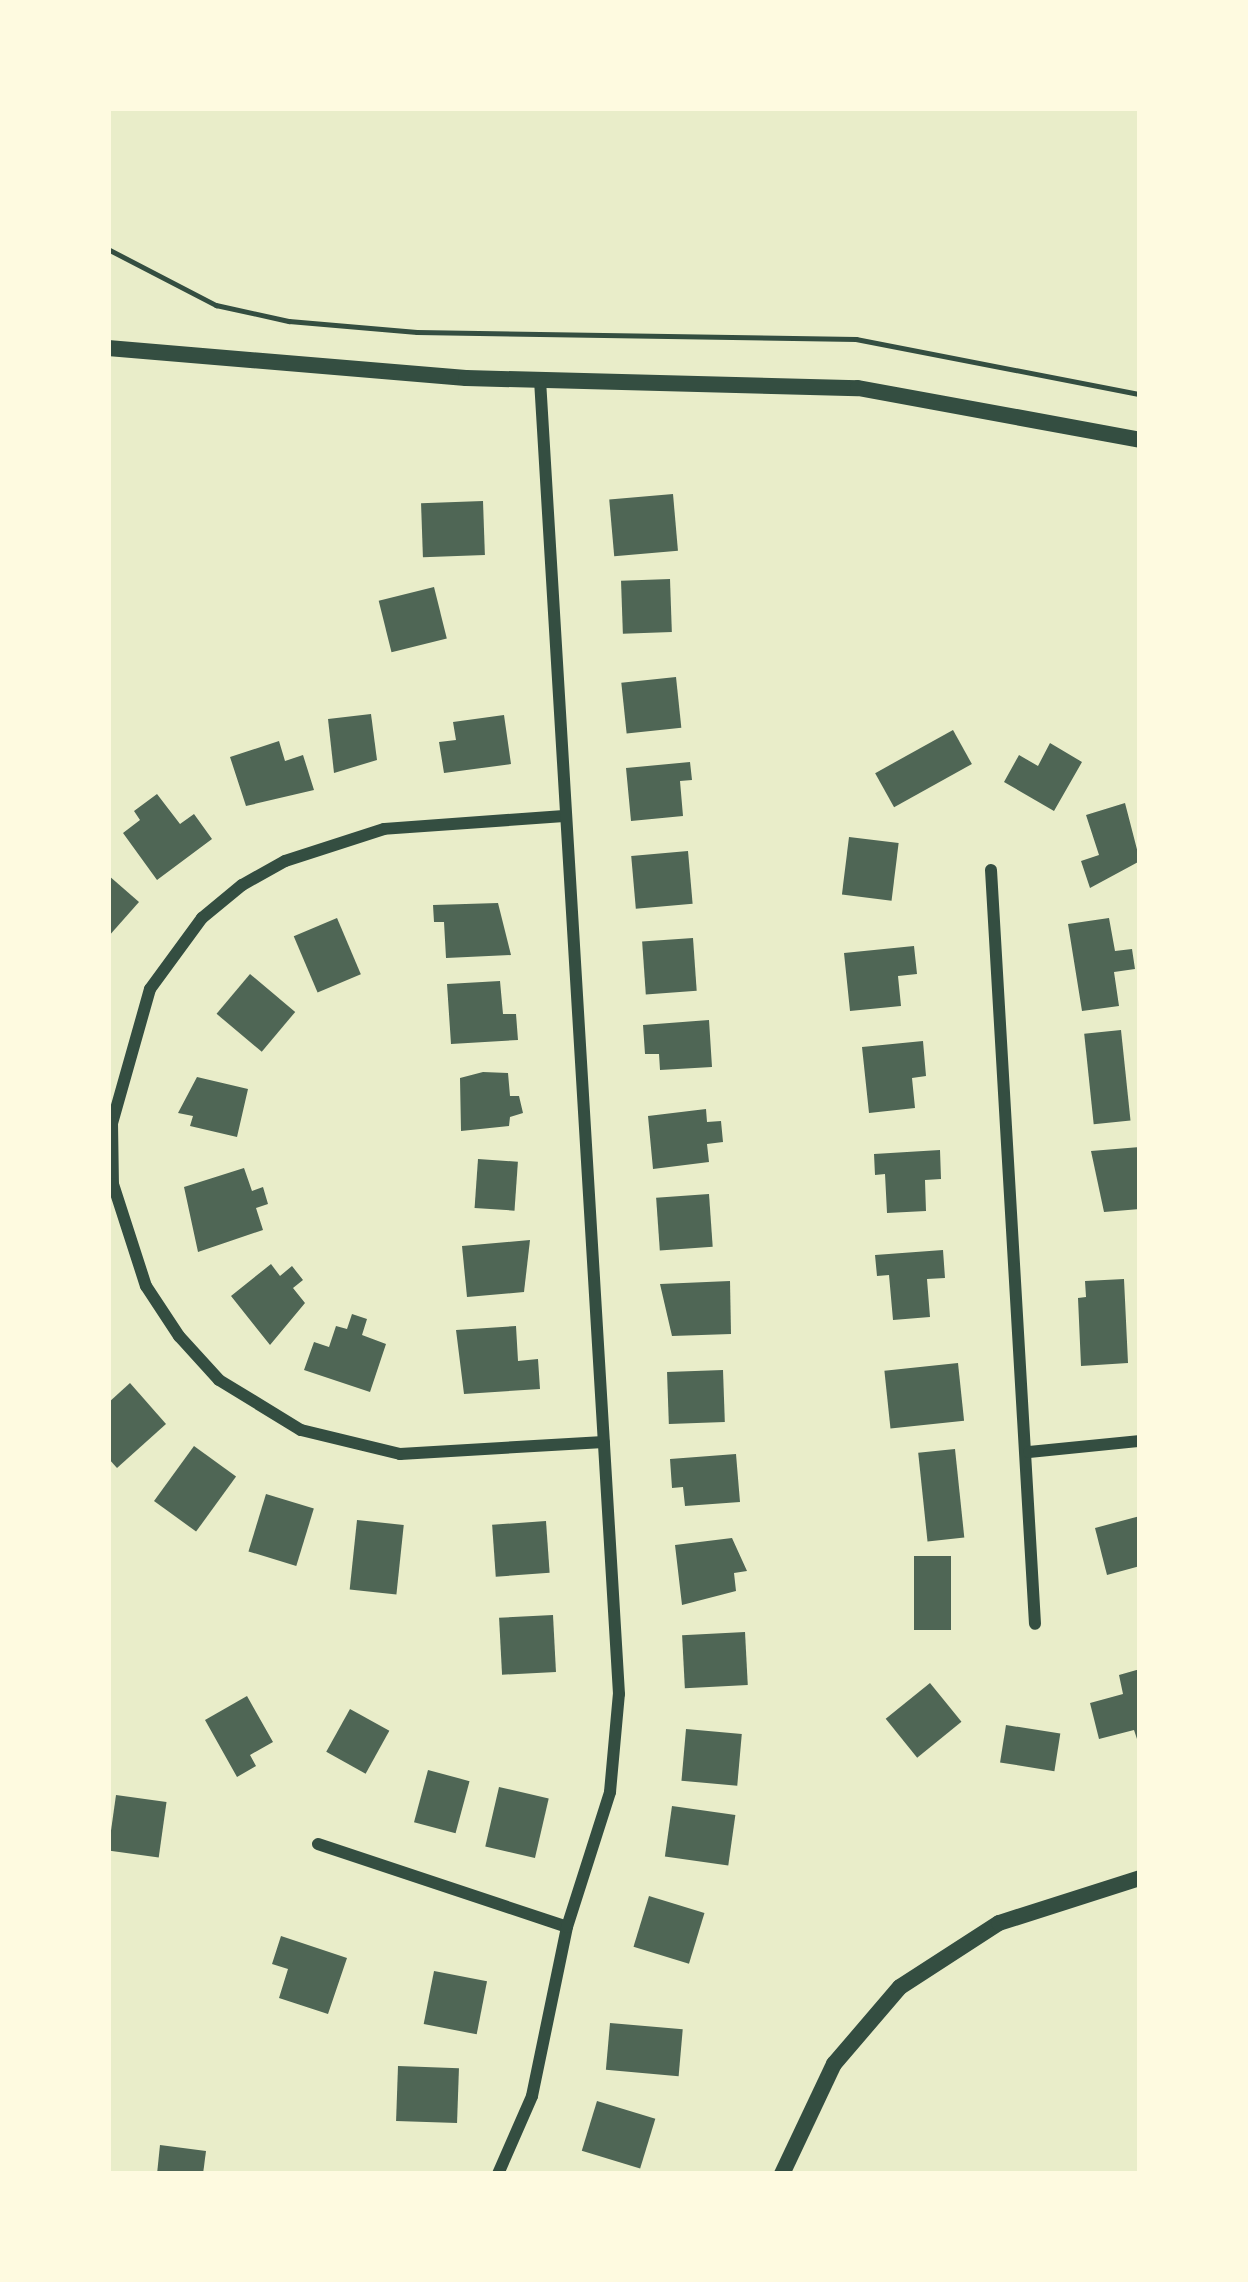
<!DOCTYPE html>
<style>
body{margin:0}
#map{position:relative;width:1248px;height:2282px;overflow:hidden;background:#e9edc9;font-family:Karla,sans-serif}
div>[style]{position:absolute}
.building>*{inset:0;background:#4f6655;transform-origin:0 0}
.path>*{height:4.5px;margin:-2.25px;padding:0 2.25px;transform-origin:2.25px;border-radius:2.25px;background:#344e41}
.minor>*{height:12px;margin:-6px;padding:0 6px;transform-origin:6px;border-radius:6px;background:#344e41}
.tertiary>*{height:16px;margin:-8px;padding:0 8px;transform-origin:8px;border-radius:8px;background:#344e41}
span{translate:-50% -50%;white-space:nowrap;text-align:center;line-height:1.15;-webkit-text-stroke:9px #fefae0;paint-order:stroke}
.frame{position:absolute;inset:0;border:111px solid #fefae0;pointer-events:none}
</style>
<div id="map">
<div class="building">
<i style="left:673px;top:494px;width:57px;height:64px;rotate:85deg"></i>
<i style="left:483px;top:501px;width:54px;height:62px;rotate:88deg"></i>
<i style="left:670px;top:579px;width:53px;height:49px;rotate:88deg"></i>
<i style="left:434px;top:587px;width:53px;height:57px;rotate:76deg"></i>
<i style="left:676px;top:677px;width:51px;height:55px;rotate:84deg"></i>
<i style="clip-path:polygon(371px 714px,377px 760px,334px 773px,328px 719px)"></i>
<i style="clip-path:polygon(504px 715px,511px 764px,444px 773px,439px 742px,456px 740px,453px 722px)"></i>
<i style="left:953px;top:730px;width:39px;height:89px;rotate:61deg"></i>
<i style="clip-path:polygon(279px 741px,285px 761px,303px 755px,314px 790px,246px 806px,230px 757px)"></i>
<i style="clip-path:polygon(1050px 743px,1082px 762px,1054px 811px,1004px 782px,1019px 755px,1038px 766px)"></i>
<i style="clip-path:polygon(690px 762px,692px 780px,680px 781px,683px 816px,631px 821px,626px 768px)"></i>
<i style="clip-path:polygon(157px 794px,180px 824px,194px 814px,212px 839px,157px 880px,123px 833px,140px 820px,134px 811px)"></i>
<i style="clip-path:polygon(1125px 803px,1140px 861px,1090px 888px,1081px 861px,1099px 855px,1086px 815px)"></i>
<i style="left:849px;top:837px;width:50px;height:58px;rotate:7deg"></i>
<i style="left:688px;top:851px;width:53px;height:57px;rotate:85deg"></i>
<i style="clip-path:polygon(108px 875px,139px 902px,108px 937px)"></i>
<i style="clip-path:polygon(498px 903px,511px 955px,446px 958px,444px 922px,434px 922px,433px 905px)"></i>
<i style="left:337px;top:918px;width:61px;height:47px;rotate:67deg"></i>
<i style="clip-path:polygon(1109px 918px,1115px 951px,1132px 949px,1135px 969px,1114px 972px,1119px 1006px,1082px 1011px,1068px 924px)"></i>
<i style="left:693px;top:938px;width:53px;height:51px;rotate:86deg"></i>
<i style="clip-path:polygon(914px 946px,917px 974px,898px 976px,901px 1006px,850px 1011px,844px 953px)"></i>
<i style="left:250px;top:974px;width:59px;height:52px;rotate:40deg"></i>
<i style="clip-path:polygon(500px 981px,503px 1014px,516px 1014px,518px 1040px,451px 1044px,447px 984px)"></i>
<i style="clip-path:polygon(709px 1020px,712px 1067px,660px 1070px,659px 1054px,645px 1054px,643px 1025px)"></i>
<i style="left:1121px;top:1030px;width:91px;height:37px;rotate:84deg"></i>
<i style="clip-path:polygon(923px 1041px,926px 1076px,912px 1078px,915px 1108px,869px 1113px,862px 1047px)"></i>
<i style="clip-path:polygon(483px 1072px,508px 1073px,510px 1096px,519px 1096px,523px 1113px,510px 1117px,509px 1126px,461px 1131px,460px 1078px)"></i>
<i style="clip-path:polygon(197px 1077px,248px 1089px,237px 1137px,190px 1126px,193px 1116px,178px 1113px)"></i>
<i style="clip-path:polygon(706px 1109px,707px 1122px,721px 1121px,723px 1142px,707px 1144px,709px 1162px,653px 1169px,648px 1116px)"></i>
<i style="clip-path:polygon(1140px 1147px,1140px 1209px,1104px 1212px,1091px 1151px)"></i>
<i style="clip-path:polygon(940px 1150px,941px 1179px,925px 1180px,926px 1211px,887px 1213px,885px 1174px,875px 1175px,874px 1154px)"></i>
<i style="left:478px;top:1159px;width:40px;height:49px;rotate:4deg"></i>
<i style="clip-path:polygon(244px 1168px,252px 1191px,263px 1187px,268px 1204px,256px 1208px,263px 1230px,198px 1252px,184px 1187px)"></i>
<i style="left:709px;top:1194px;width:53px;height:53px;rotate:86deg"></i>
<i style="clip-path:polygon(530px 1240px,524px 1292px,467px 1297px,462px 1246px)"></i>
<i style="clip-path:polygon(943px 1250px,945px 1278px,927px 1279px,930px 1317px,893px 1320px,889px 1275px,877px 1276px,875px 1255px)"></i>
<i style="clip-path:polygon(271px 1264px,280px 1276px,292px 1266px,303px 1280px,293px 1288px,305px 1303px,270px 1345px,231px 1296px)"></i>
<i style="clip-path:polygon(1124px 1279px,1128px 1363px,1081px 1366px,1078px 1298px,1086px 1297px,1085px 1281px)"></i>
<i style="clip-path:polygon(730px 1281px,731px 1334px,672px 1336px,660px 1284px)"></i>
<i style="clip-path:polygon(352px 1314px,367px 1319px,362px 1335px,386px 1344px,370px 1392px,304px 1370px,314px 1342px,329px 1347px,336px 1326px,347px 1329px)"></i>
<i style="clip-path:polygon(516px 1326px,518px 1361px,538px 1359px,540px 1389px,464px 1394px,456px 1330px)"></i>
<i style="left:958px;top:1363px;width:58px;height:74px;rotate:84deg"></i>
<i style="left:723px;top:1370px;width:52px;height:56px;rotate:88deg"></i>
<i style="clip-path:polygon(130px 1383px,166px 1424px,117px 1468px,108px 1458px,108px 1403px)"></i>
<i style="left:194px;top:1446px;width:52px;height:68px;rotate:36deg"></i>
<i style="left:955px;top:1449px;width:89px;height:37px;rotate:84deg"></i>
<i style="clip-path:polygon(736px 1454px,740px 1502px,685px 1506px,683px 1487px,672px 1488px,670px 1459px)"></i>
<i style="left:266px;top:1494px;width:50px;height:60px;rotate:17deg"></i>
<i style="clip-path:polygon(1140px 1516px,1140px 1566px,1107px 1575px,1095px 1528px)"></i>
<i style="left:357px;top:1520px;width:47px;height:70px;rotate:6deg"></i>
<i style="left:546px;top:1521px;width:52px;height:54px;rotate:86deg"></i>
<i style="clip-path:polygon(732px 1538px,747px 1571px,734px 1573px,736px 1591px,682px 1605px,675px 1545px)"></i>
<i style="left:914px;top:1556px;width:37px;height:74px"></i>
<i style="left:553px;top:1615px;width:57px;height:54px;rotate:87deg"></i>
<i style="left:745px;top:1632px;width:53px;height:63px;rotate:87deg"></i>
<i style="clip-path:polygon(1140px 1669px,1140px 1748px,1134px 1730px,1099px 1739px,1090px 1703px,1123px 1694px,1119px 1675px)"></i>
<i style="left:930px;top:1683px;width:50px;height:57px;rotate:51deg"></i>
<i style="clip-path:polygon(247px 1696px,273px 1742px,250px 1755px,256px 1766px,237px 1777px,205px 1720px)"></i>
<i style="left:350px;top:1709px;width:45px;height:49px;rotate:29deg"></i>
<i style="left:1006px;top:1725px;width:55px;height:38px;rotate:9deg"></i>
<i style="left:686px;top:1729px;width:56px;height:52px;rotate:5deg"></i>
<i style="left:428px;top:1770px;width:43px;height:54px;rotate:15deg"></i>
<i style="left:499px;top:1787px;width:51px;height:61px;rotate:13deg"></i>
<i style="left:116px;top:1795px;width:51px;height:56px;rotate:8deg"></i>
<i style="left:672px;top:1806px;width:64px;height:51px;rotate:8deg"></i>
<i style="left:649px;top:1896px;width:58px;height:53px;rotate:17deg"></i>
<i style="clip-path:polygon(281px 1936px,347px 1958px,328px 2014px,279px 1998px,288px 1969px,272px 1964px)"></i>
<i style="left:434px;top:1971px;width:54px;height:54px;rotate:11deg"></i>
<i style="left:610px;top:2023px;width:73px;height:47px;rotate:5deg"></i>
<i style="left:398px;top:2066px;width:61px;height:55px;rotate:2deg"></i>
<i style="left:597px;top:2101px;width:61px;height:52px;rotate:17deg"></i>
<i style="clip-path:polygon(160px 2145px,206px 2151px,203px 2174px,157px 2174px)"></i>
</div>
<div class="path">
<i style="left:108px;top:249px;width:122px;rotate:27.4deg"></i>
<i style="left:216px;top:305px;width:75px;rotate:12.4deg"></i>
<i style="left:289px;top:321px;width:128px;rotate:4.9deg"></i>
<i style="left:417px;top:332px;width:439px;rotate:0.9deg"></i>
<i style="left:856px;top:339px;width:289px;rotate:11deg"></i>
</div>
<div class="minor">
<i style="left:564px;top:816px;width:180px;rotate:175.9deg"></i>
<i style="left:384px;top:829px;width:104px;rotate:162.1deg"></i>
<i style="left:285px;top:861px;width:49px;rotate:150.8deg"></i>
<i style="left:242px;top:885px;width:52px;rotate:140.5deg"></i>
<i style="left:202px;top:918px;width:88px;rotate:126.2deg"></i>
<i style="left:150px;top:989px;width:139px;rotate:105.8deg"></i>
<i style="left:112px;top:1123px;width:61px;rotate:89.1deg"></i>
<i style="left:113px;top:1184px;width:107px;rotate:72.1deg"></i>
<i style="left:146px;top:1286px;width:60px;rotate:56.6deg"></i>
<i style="left:179px;top:1336px;width:59px;rotate:47.7deg"></i>
<i style="left:219px;top:1380px;width:96px;rotate:31.4deg"></i>
<i style="left:301px;top:1430px;width:102px;rotate:13.6deg"></i>
<i style="left:400px;top:1454px;width:204px;rotate:-3.4deg"></i>
<i style="left:991px;top:870px;width:755px;rotate:86.66deg"></i>
<i style="left:1029px;top:1452px;width:112px;rotate:-5.7deg"></i>
<i style="left:318px;top:1844px;width:262px;rotate:18.4deg"></i>
<i style="left:498px;top:2174px;width:85px;rotate:-66.4deg"></i>
<i style="left:532px;top:2096px;width:173px;rotate:-78.3deg"></i>
<i style="left:567px;top:1927px;width:142px;rotate:-72.3deg"></i>
<i style="left:610px;top:1792px;width:98px;rotate:-84.8deg"></i>
<i style="left:619px;top:1694px;width:1317px;rotate:-93.44deg"></i>
</div>
<div class="tertiary">
<i style="left:108px;top:348px;width:359px;rotate:4.8deg"></i>
<i style="left:466px;top:378px;width:392px;rotate:1.5deg"></i>
<i style="left:858px;top:388px;width:287px;rotate:10.4deg"></i>
<i style="left:782px;top:2174px;width:122px;rotate:-64.7deg"></i>
<i style="left:834px;top:2064px;width:101px;rotate:-49.4deg"></i>
<i style="left:900px;top:1987px;width:118px;rotate:-32.9deg"></i>
<i style="left:999px;top:1923px;width:148px;rotate:-17.7deg"></i>
</div>
<div class="frame"></div>
</div>
